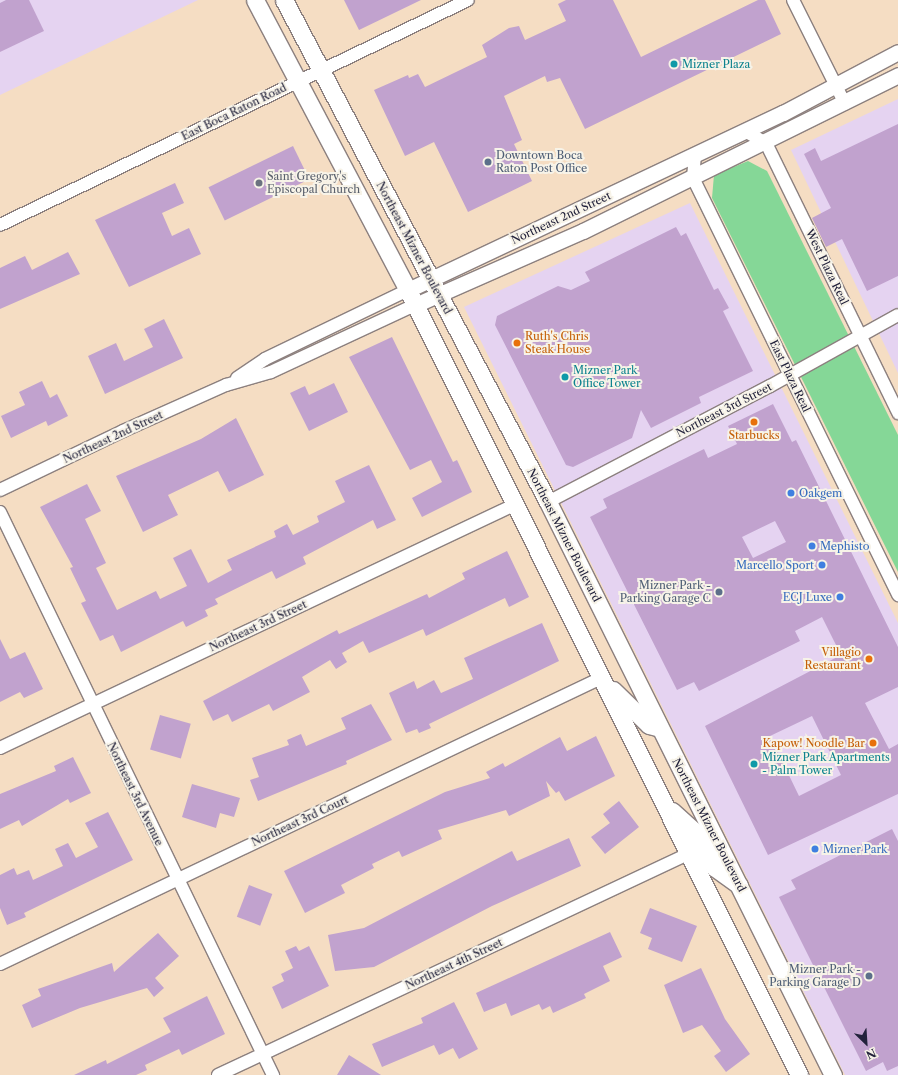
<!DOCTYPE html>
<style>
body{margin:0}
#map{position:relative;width:898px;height:1075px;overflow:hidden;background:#f5ddc3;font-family:"Libre Caslon Text",serif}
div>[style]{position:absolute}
.built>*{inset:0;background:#e5d3f1}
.green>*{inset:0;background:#85d797}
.building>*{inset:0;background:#c1a2ce;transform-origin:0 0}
.roads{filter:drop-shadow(1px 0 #8c807f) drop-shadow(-1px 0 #8c807f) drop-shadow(0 1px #8c807f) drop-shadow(0 -1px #8c807f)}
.minor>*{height:12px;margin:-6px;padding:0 6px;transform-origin:6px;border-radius:6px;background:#fff}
.tertiary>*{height:15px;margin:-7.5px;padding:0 7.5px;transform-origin:7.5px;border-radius:7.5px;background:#fff}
.secondary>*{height:17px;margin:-8.5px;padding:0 8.5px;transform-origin:8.5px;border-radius:8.5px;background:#fff}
.dots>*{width:11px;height:11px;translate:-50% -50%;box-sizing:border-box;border:2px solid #f7f3e8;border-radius:50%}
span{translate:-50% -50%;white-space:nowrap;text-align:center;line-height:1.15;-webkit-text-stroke:4px #f7f3e8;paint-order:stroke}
.culture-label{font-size:11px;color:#0d838f}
.left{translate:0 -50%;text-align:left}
.street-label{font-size:11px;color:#22223b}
.service-label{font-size:11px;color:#4e5e75}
.right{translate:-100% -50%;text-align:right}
.worship-label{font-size:11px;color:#5b616d}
.food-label{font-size:11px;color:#c56008}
.shop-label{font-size:11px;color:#366cbe}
.north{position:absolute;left:846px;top:1023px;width:40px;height:40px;-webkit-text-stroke:3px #f7f3e8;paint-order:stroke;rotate:155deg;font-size:11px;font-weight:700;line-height:16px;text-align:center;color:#22223b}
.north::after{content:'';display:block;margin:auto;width:14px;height:18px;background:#22223b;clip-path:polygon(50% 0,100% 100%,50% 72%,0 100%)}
</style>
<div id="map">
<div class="built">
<i style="clip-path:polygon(0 0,198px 0,0 95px)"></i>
<i style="clip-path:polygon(898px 99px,898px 373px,791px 150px)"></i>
<i style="clip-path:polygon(690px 203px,898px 623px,898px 1075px,845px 1075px,464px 307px)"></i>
</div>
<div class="green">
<i style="clip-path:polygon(748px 161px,767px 171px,898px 435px,898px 572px,712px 198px,714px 175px)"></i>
</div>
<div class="building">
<i style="clip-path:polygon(6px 0,29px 0,44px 31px,0 52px,0 3px)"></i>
<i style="clip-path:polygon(344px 0,421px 0,359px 30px)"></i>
<i style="clip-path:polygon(566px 0,613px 0,641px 57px,758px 0,765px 0,781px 34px,585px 129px,560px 78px,547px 82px,545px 76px,504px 96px,522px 140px,514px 144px,532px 181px,468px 212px,434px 142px,405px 156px,374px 90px,408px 75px,409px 78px,418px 74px,425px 87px,487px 57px,482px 45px,509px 28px,519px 26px,525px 40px,566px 21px,558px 4px)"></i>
<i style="clip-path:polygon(898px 124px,898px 276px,867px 291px,842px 239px,826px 247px,812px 218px,831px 208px,804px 154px,815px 148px,821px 161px)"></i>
<i style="left:293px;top:146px;width:37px;height:94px;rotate:64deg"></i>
<i style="clip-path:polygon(175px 183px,184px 203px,162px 213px,172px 236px,189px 228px,201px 254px,129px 287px,95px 220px)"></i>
<i style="clip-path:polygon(676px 227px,681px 236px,686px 233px,714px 290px,718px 288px,729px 308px,723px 311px,753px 371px,699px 397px,701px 403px,651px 428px,641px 410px,632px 438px,573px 467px,566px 465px,495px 325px,497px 316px,558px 286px,571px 290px,590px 281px,585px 272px)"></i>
<i style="clip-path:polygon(68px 252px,80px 274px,0 309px,0 268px,25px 256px,32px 270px)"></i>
<i style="clip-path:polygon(164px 319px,183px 358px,105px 394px,88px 356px,116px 343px,124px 361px,153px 347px,144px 329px)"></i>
<i style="clip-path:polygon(392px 337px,453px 462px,457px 460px,472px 492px,422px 517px,412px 498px,442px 482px,431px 460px,410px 470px,349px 357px)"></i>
<i style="clip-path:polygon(42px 381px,50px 398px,57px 394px,68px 416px,48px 426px,46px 421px,11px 438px,1px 416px,25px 405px,19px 392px)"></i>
<i style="clip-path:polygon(334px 383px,348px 412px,309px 431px,290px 393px,305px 386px,309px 395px)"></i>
<i style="clip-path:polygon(evenodd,773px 404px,792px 442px,796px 440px,898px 647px,898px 687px,865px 703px,889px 749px,898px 744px,898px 794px,768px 855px,705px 726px,841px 655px,822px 617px,795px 631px,800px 641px,699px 691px,694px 682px,677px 690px,590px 517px,607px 508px,603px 499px,704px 449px,708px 458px,737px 444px,728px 426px,773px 404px,775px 521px,786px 542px,753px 558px,742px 537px,775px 521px,773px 404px,812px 716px,841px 775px,799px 796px,770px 736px,812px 716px)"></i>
<i style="clip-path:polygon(236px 418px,264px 475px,229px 492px,218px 471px,168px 495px,178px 515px,143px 532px,116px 476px,201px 439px)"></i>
<i style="clip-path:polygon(369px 465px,396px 520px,377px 529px,373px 520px,303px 557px,306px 564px,276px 579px,272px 571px,215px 599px,218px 604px,205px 610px,208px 616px,186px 627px,183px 621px,121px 652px,113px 635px,100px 641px,81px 603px,86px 601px,70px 568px,73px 567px,40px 507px,87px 484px,101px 511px,85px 519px,106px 563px,96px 568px,117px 610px,156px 591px,160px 599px,187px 586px,173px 558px,191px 549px,208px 583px,232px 570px,227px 560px,276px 537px,274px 531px,287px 524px,293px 535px,319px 522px,317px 516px,345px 502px,335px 481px)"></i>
<i style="clip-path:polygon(507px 551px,529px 597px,509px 607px,505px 598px,426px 636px,423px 629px,369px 653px,363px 641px,342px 653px,347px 662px,336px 669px,330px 660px,302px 677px,310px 692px,273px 711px,269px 704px,232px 722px,228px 714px,213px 721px,203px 701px,337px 630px,339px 634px,427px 594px,429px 598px,465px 579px,462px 573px)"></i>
<i style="clip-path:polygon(542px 623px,559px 661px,429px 724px,431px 728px,419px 733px,417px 729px,406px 733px,389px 693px,414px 681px,417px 689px,434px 680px,441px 693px,473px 679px,464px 658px)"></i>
<i style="clip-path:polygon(0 639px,10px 659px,25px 652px,43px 689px,24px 698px,20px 692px,0 702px)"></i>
<i style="clip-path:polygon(371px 704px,392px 740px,346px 761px,347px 764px,258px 801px,250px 780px,259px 777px,252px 758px,289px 745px,287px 740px,301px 734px,306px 746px,346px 729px,341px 718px)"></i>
<i style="left:160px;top:715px;width:32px;height:36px;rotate:16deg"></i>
<i style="clip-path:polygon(596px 736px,615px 776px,565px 801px,559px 791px,556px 793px,546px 781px,550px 796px,509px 816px,506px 810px,438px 830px,442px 839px,402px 857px,399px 851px,372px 864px,374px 868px,341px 885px,345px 893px,305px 913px,284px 871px,445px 792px,490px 778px,486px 772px,503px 763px,505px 767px,560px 737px,567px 751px)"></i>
<i style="clip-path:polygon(73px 757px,91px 793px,70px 803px,68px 799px,22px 826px,19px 820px,0 829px,0 794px,56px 771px,54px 766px)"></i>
<i style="clip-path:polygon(192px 784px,240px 798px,234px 817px,220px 813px,216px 828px,182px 817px)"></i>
<i style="clip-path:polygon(619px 801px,639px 827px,605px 854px,591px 837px,610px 823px,603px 814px)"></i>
<i style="clip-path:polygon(108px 812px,133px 860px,24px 913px,26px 917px,7px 925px,0 908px,0 875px,14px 868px,17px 875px,29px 870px,33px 880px,63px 866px,55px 849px,68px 843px,76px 858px,98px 847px,85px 823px)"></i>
<i style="clip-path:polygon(892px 829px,898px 841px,898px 1066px,887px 1071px,883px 1062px,866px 1071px,779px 897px,796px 889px,791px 880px)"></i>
<i style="clip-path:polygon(569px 838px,581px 866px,492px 906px,374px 967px,335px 971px,328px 935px,364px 928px,512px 851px,517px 861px)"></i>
<i style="left:249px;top:885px;width:25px;height:34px;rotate:21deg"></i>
<i style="clip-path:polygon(650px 908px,697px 926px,682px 962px,648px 949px,652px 938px,640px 933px)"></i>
<i style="clip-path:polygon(610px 932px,622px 957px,603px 966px,610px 981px,584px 994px,586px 998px,553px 1013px,550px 1006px,542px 1010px,539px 1004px,511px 1016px,506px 1003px,484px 1012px,476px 993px)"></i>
<i style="clip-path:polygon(158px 933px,179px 956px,155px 978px,164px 988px,154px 997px,147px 988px,80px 1008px,32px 1028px,22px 1005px,41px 996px,38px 989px,112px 963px,114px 972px)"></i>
<i style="clip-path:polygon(296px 946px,299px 951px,309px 946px,329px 986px,282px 1009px,272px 987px,284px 981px,281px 974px,293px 968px,285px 951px)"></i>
<i style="clip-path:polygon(701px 968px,725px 1019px,750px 1054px,726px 1072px,714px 1056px,721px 1051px,702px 1025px,683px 1033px,664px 985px)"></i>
<i style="clip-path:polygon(207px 996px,225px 1034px,182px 1055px,179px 1049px,145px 1065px,147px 1070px,136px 1075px,74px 1075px,106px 1060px,107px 1064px,171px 1032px,163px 1018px)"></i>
<i style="clip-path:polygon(454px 1002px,478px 1049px,459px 1059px,453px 1048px,439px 1055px,434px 1045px,382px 1067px,372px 1044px,423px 1023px,421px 1018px)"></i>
<i style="clip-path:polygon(349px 1055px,381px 1075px,337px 1075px)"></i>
</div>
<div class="roads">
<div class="minor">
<i style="left:793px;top:0;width:116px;rotate:63.4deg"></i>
<i style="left:745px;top:131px;width:24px;rotate:30deg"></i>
<i style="left:766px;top:143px;width:301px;rotate:63.9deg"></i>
<i style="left:695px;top:155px;width:23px;rotate:95deg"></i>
<i style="left:693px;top:178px;width:465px;rotate:63.8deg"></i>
<i style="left:0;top:225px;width:519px;rotate:-25.68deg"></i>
<i style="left:237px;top:378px;width:34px;rotate:-34deg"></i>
<i style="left:265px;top:359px;width:159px;rotate:-25.8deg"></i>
<i style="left:0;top:490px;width:136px;rotate:-25.6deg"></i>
<i style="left:123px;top:431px;width:113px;rotate:-24.1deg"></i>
<i style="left:226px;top:385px;width:47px;rotate:-16.1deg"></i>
<i style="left:271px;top:372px;width:159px;rotate:-25deg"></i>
<i style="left:548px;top:502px;width:250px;rotate:-27.6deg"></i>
<i style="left:770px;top:386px;width:146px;rotate:-29deg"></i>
<i style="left:0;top:512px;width:626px;rotate:64.13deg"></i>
<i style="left:0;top:748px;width:571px;rotate:-25.31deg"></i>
<i style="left:0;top:964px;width:666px;rotate:-25.45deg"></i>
<i style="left:218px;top:1075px;width:522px;rotate:-25.19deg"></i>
</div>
<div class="tertiary">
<i style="left:408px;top:290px;width:415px;rotate:-25.3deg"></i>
<i style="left:783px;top:113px;width:130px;rotate:-27.9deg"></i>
<i style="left:415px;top:305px;width:184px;rotate:-23.8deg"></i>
<i style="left:583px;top:231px;width:352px;rotate:-26.3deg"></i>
</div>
<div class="secondary">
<i style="left:255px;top:0;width:328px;rotate:62.2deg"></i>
<i style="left:408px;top:290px;width:877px;rotate:63.52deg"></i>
<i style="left:284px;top:0;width:567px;rotate:62.26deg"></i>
<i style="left:548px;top:502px;width:640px;rotate:63.56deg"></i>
<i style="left:613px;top:690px;width:50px;rotate:44.2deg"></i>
<i style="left:649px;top:725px;width:11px;rotate:15deg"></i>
<i style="left:672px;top:811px;width:28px;rotate:42deg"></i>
<i style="left:693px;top:830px;width:43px;rotate:60.4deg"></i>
<i style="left:714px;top:867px;width:31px;rotate:36deg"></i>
</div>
</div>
<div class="dots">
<i style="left:674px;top:64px;background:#0f9aa8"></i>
<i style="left:488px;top:162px;background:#5c6f8a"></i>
<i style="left:259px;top:183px;background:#6b7280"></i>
<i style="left:517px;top:343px;background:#e8710a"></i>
<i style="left:565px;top:377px;background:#0f9aa8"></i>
<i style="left:754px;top:422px;background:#e8710a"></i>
<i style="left:791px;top:493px;background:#3f7fe0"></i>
<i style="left:812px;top:546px;background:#3f7fe0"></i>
<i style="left:822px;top:565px;background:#3f7fe0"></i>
<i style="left:719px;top:592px;background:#5c6f8a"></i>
<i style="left:840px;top:597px;background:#3f7fe0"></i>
<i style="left:869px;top:659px;background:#e8710a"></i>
<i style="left:873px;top:743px;background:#e8710a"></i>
<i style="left:754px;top:764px;background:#0f9aa8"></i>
<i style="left:815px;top:849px;background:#3f7fe0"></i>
<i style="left:869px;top:976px;background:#5c6f8a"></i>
</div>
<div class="culture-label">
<span class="left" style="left:682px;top:64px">Mizner Plaza</span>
<span class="left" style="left:573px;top:377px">Mizner Park<br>Office Tower</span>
<span class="left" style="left:762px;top:764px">Mizner Park Apartments<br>- Palm Tower</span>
</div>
<div class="street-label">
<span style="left:234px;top:112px;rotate:-26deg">East Boca Raton Road</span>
<span style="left:561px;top:218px;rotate:-25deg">Northeast 2nd Street</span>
<span style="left:414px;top:248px;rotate:62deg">Northeast Mizner Boulevard</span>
<span style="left:827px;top:267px;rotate:64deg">West Plaza Real</span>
<span style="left:790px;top:376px;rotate:64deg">East Plaza Real</span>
<span style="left:724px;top:410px;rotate:-27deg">Northeast 3rd Street</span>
<span style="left:113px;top:437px;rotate:-25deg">Northeast 2nd Street</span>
<span style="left:564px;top:535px;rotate:63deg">Northeast Mizner Boulevard</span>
<span style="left:258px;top:626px;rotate:-25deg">Northeast 3rd Street</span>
<span style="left:135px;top:794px;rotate:64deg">Northeast 3rd Avenue</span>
<span style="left:300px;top:821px;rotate:-25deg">Northeast 3rd Court</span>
<span style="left:709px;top:825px;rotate:63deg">Northeast Mizner Boulevard</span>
<span style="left:454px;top:964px;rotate:-25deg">Northeast 4th Street</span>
</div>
<div class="service-label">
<span class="left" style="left:496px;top:162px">Downtown Boca<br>Raton Post Office</span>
<span class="right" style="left:711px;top:592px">Mizner Park -<br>Parking Garage C</span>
<span class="right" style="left:861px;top:976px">Mizner Park -<br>Parking Garage D</span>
</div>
<div class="worship-label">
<span class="left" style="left:267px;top:183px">Saint Gregory's<br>Episcopal Church</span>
</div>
<div class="food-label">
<span class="left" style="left:525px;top:343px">Ruth's Chris<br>Steak House</span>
<span style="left:754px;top:435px">Starbucks</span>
<span class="right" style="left:861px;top:659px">Villagio<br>Restaurant</span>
<span class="right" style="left:865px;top:743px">Kapow! Noodle Bar</span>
</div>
<div class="shop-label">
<span class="left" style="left:799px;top:493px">Oakgem</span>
<span class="left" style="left:820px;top:546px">Mephisto</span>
<span class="right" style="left:814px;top:565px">Marcello Sport</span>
<span class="right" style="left:832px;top:597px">ECJ Luxe</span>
<span class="left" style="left:823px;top:849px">Mizner Park</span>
</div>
<div class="north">N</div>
</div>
